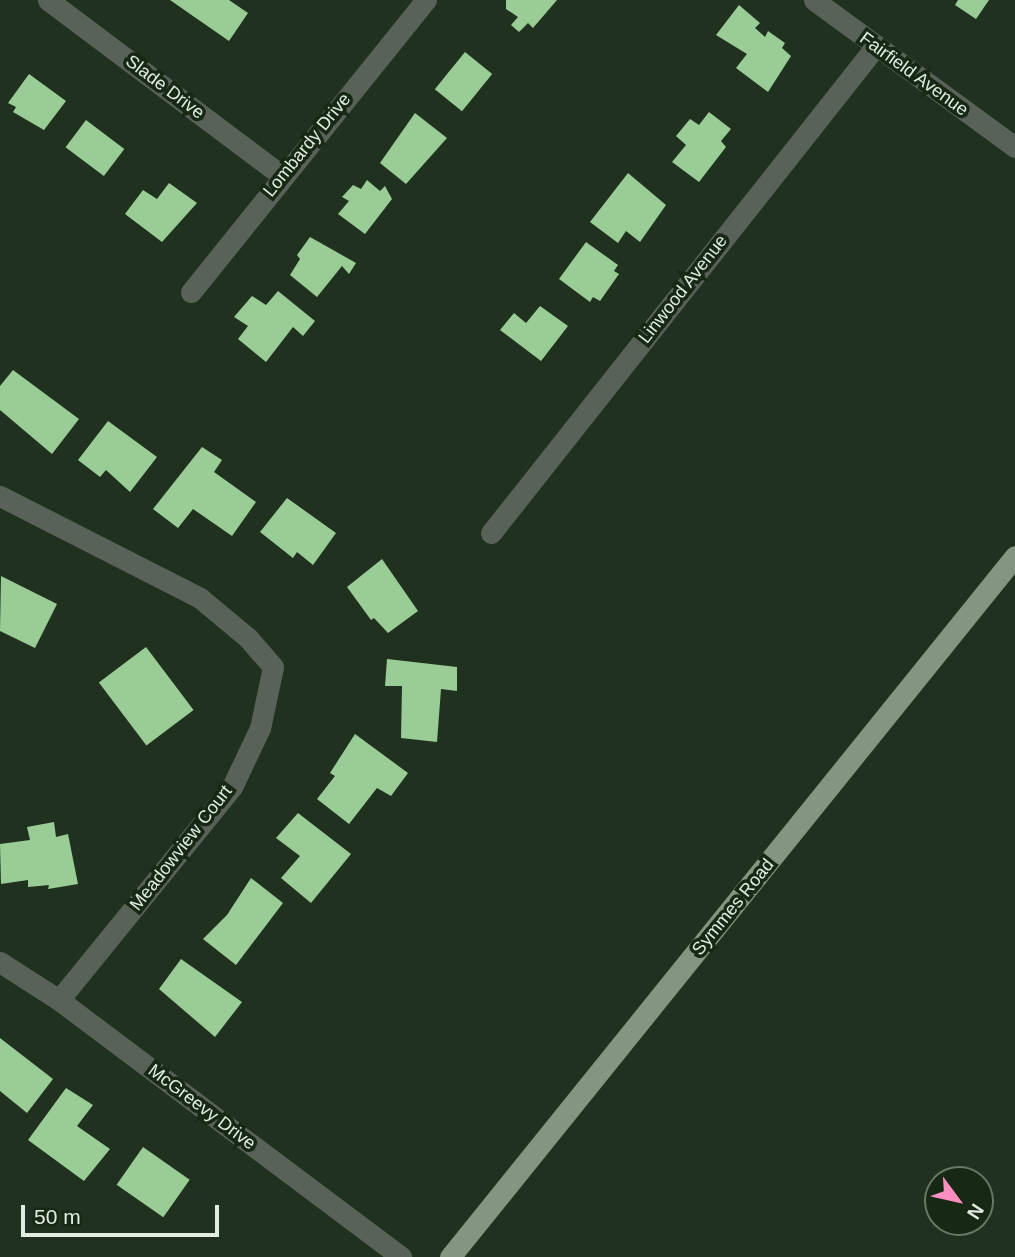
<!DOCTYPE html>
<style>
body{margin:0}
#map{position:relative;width:1015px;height:1257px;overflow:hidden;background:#20321f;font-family:Helvetica,sans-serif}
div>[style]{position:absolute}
.building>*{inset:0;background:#9acd96;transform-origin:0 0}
.minor>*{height:21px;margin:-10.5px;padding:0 10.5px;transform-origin:10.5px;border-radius:10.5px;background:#596258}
.major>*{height:21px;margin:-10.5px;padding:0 10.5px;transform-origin:10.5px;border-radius:10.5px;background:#849682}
span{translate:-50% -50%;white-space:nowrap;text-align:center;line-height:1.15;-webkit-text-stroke:7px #172815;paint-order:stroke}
.street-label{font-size:18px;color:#e1ede0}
.north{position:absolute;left:924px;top:1166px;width:70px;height:70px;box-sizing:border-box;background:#172815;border:2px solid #687766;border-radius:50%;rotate:123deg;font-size:19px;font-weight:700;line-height:28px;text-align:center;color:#e1ede0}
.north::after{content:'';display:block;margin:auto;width:24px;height:32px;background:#fd8ec0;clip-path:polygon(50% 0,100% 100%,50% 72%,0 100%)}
.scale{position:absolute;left:21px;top:1205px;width:198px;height:32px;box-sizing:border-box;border:4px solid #e1ede0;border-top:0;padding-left:9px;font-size:21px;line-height:24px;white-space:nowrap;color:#e1ede0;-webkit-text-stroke:5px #172815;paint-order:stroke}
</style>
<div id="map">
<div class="building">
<i style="clip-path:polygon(170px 0,229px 0,248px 13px,229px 41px)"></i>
<i style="clip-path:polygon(506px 0,557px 0,533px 28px,528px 23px,519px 32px,511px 25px,518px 17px,506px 9px)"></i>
<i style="clip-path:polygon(958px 0,989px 0,976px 19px,955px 5px)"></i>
<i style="clip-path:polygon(739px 5px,760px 23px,755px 28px,765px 37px,768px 31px,785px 43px,782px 48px,791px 56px,768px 92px,736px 68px,747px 54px,716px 35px)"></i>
<i style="left:465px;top:52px;width:35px;height:48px;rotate:39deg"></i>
<i style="clip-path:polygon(29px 74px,66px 101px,44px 130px,13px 112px,16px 107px,8px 103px)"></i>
<i style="clip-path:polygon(709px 112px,731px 129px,721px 141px,726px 147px,699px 182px,672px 162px,686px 145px,676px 136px,690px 119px,699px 125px)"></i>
<i style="clip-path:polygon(415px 113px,447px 138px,406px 184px,380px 163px)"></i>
<i style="left:86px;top:120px;width:48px;height:34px;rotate:37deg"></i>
<i style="clip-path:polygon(628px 173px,666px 205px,640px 242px,626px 231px,618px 243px,590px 222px)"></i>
<i style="clip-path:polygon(367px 180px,380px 191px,385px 186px,392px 199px,365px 234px,338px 214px,349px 201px,342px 197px,353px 185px,361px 189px)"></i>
<i style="clip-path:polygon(169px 183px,197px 203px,162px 242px,125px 214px,143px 190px,157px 199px)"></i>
<i style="clip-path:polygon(310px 237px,356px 263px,349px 274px,342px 266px,317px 297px,290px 275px,300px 259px,297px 255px)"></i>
<i style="clip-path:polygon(586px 242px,618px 265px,614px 271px,619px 274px,600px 301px,593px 297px,590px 302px,559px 279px)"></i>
<i style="clip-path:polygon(278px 291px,315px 321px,303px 336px,293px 327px,266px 362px,238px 339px,248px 326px,234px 317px,252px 296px,266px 305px)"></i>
<i style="clip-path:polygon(540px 306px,568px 326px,541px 361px,500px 330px,514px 313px,526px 323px)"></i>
<i style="clip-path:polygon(13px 370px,79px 419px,52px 454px,0 410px,0 386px)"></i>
<i style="clip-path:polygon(108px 421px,157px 457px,130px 492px,106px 470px,100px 477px,78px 460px)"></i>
<i style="clip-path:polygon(202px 447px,222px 460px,214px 472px,256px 502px,232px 536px,193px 509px,178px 528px,153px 509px)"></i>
<i style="clip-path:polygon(287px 498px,336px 533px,313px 565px,297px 552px,293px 558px,260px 532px)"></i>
<i style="clip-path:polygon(382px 559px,418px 611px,388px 633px,374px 618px,371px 620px,347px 587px)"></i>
<i style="clip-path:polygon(1px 576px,57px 604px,35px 648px,0 631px)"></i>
<i style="left:146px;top:647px;width:79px;height:59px;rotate:53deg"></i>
<i style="clip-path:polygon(387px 659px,457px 667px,457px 691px,441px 689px,437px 742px,401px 738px,402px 686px,385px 686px)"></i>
<i style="clip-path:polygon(355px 734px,408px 773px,391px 796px,377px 788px,349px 824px,317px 799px,335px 776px,330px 773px)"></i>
<i style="clip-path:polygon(298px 813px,351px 854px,311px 903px,281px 878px,300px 856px,276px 838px)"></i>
<i style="clip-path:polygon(54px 822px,56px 837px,68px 834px,78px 884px,48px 889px,49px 885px,28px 887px,28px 880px,1px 884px,0 844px,30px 840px,27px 827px)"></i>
<i style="clip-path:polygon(251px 878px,283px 903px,236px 965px,203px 939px,227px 915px)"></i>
<i style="clip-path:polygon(181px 959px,242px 1002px,215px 1037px,159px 989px)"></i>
<i style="clip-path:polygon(0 1038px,53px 1079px,27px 1113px,0 1091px)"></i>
<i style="clip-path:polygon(66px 1088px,93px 1105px,77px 1126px,110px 1149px,84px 1181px,28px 1140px)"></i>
<i style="left:143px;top:1147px;width:57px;height:46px;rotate:35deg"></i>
</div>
<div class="minor">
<i style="left:48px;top:0;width:291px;rotate:36.9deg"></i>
<i style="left:814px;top:0;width:249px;rotate:36.2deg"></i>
<i style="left:191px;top:292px;width:375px;rotate:-51.2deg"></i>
<i style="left:0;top:496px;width:225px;rotate:27deg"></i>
<i style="left:200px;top:598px;width:62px;rotate:39.8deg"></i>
<i style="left:248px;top:638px;width:38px;rotate:49deg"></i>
<i style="left:273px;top:667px;width:62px;rotate:102deg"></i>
<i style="left:260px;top:728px;width:65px;rotate:115.4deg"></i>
<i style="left:232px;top:787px;width:274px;rotate:129.1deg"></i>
<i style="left:491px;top:533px;width:621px;rotate:-51.67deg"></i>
<i style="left:0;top:962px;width:70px;rotate:32.8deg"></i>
<i style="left:59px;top:1000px;width:428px;rotate:36.9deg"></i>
</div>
<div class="major">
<i style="left:450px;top:1257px;width:900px;rotate:-51.13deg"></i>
</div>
<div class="street-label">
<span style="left:914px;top:74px;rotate:36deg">Fairfield Avenue</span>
<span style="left:165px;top:87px;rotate:37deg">Slade Drive</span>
<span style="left:307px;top:145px;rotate:-51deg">Lombardy Drive</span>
<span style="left:683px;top:289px;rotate:-52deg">Linwood Avenue</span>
<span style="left:181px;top:848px;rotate:-52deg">Meadowview Court</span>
<span style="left:733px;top:907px;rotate:-51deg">Symmes Road</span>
<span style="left:202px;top:1107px;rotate:37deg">McGreevy Drive</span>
</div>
<div class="north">N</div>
<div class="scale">50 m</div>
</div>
